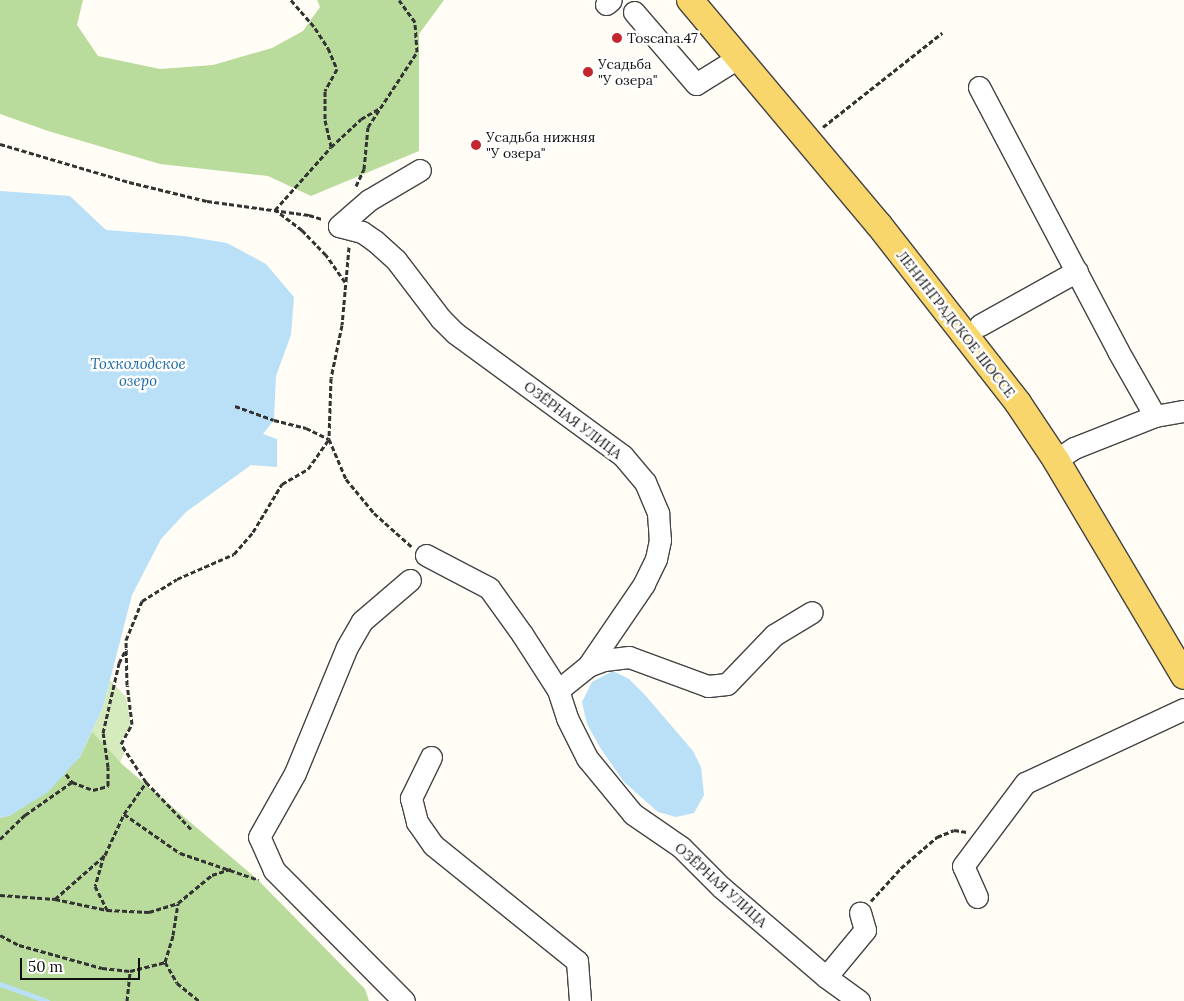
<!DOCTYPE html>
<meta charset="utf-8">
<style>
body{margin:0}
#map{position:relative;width:1184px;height:1001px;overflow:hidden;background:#fffdf5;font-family:Lora,serif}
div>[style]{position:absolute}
.green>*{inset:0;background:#d5ebbd}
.forest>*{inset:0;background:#b9dc9c}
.water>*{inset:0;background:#b9e0f7}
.stream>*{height:5px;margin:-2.5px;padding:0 2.5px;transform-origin:2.5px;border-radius:2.5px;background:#b9e0f7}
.path>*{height:3px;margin-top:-1.5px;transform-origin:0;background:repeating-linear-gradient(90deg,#333 0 5px,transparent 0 7.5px)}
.roads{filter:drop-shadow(1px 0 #444) drop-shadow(-1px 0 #444) drop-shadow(0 1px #444) drop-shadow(0 -1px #444)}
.minor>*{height:21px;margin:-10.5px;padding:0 10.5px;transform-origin:10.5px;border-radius:10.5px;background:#fff}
.major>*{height:26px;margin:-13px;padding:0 13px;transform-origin:13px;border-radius:13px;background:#f9d66b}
.dots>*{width:14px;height:14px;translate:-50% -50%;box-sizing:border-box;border:2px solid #fff;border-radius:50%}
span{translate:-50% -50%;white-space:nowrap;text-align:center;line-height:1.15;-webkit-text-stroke:5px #fff;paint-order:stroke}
.poi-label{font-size:14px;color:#111}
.left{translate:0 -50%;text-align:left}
.street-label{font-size:14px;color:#111}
.water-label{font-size:15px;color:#1768a6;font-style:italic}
.scale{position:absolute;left:20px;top:958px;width:120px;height:22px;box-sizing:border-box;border:2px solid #111;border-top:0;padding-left:6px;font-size:15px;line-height:18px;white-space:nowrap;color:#111;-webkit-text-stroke:4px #fff;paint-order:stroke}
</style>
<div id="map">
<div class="green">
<i style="clip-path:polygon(110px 680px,126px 697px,131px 725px,120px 743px,125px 752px,118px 766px,80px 757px,103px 707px)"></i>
</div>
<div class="forest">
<i style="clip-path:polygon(0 0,83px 0,77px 25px,98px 56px,160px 69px,213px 65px,272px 48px,303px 31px,320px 7px,317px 0,444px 0,419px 34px,419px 151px,311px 196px,268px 176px,160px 164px,48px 131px,0 114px)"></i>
<i style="clip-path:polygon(92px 732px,123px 765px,258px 880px,365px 989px,369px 1001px,0 1001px,0 818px,11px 815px,80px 757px)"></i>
</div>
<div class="water">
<i style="clip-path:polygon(0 191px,70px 196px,106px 230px,184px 236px,227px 243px,266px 264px,294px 297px,291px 335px,276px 376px,274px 420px,263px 434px,277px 439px,277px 467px,251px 465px,186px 512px,161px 539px,132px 595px,103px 707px,80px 757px,48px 792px,11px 815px,0 818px)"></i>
<i style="clip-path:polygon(613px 671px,629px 679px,645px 695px,693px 751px,701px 767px,704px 795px,694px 813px,676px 817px,658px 812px,624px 782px,601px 749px,587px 724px,582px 702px,592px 682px)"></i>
</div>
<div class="stream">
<i style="left:0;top:984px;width:50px;rotate:19.9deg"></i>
</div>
<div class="path">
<i style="left:291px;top:0;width:37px;rotate:49deg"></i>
<i style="left:315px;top:28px;width:24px;rotate:57deg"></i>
<i style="left:328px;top:48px;width:23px;rotate:67deg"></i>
<i style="left:337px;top:69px;width:25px;rotate:119deg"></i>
<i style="left:325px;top:91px;width:29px;rotate:90deg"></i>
<i style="left:325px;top:120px;width:27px;rotate:77deg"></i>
<i style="left:823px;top:127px;width:152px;rotate:-38.3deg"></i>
<i style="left:0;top:144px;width:134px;rotate:16.4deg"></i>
<i style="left:129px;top:182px;width:80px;rotate:13.7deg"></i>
<i style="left:207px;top:201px;width:103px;rotate:7.8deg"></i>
<i style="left:309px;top:215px;width:14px;rotate:17deg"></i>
<i style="left:356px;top:186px;width:19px;rotate:-65deg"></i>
<i style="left:364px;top:169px;width:42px;rotate:-84.6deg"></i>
<i style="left:368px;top:127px;width:90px;rotate:-56.8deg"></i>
<i style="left:417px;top:52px;width:30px;rotate:-94deg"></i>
<i style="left:415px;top:22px;width:27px;rotate:-126deg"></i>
<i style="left:349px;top:247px;width:78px;rotate:95.1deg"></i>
<i style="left:342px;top:325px;width:54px;rotate:101.7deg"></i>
<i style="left:331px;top:378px;width:61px;rotate:91.9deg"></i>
<i style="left:329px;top:439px;width:43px;rotate:67deg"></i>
<i style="left:346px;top:479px;width:44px;rotate:50.5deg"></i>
<i style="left:374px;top:513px;width:50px;rotate:41.7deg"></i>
<i style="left:345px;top:282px;width:33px;rotate:-125deg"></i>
<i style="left:326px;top:255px;width:35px;rotate:-134deg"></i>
<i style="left:302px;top:230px;width:34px;rotate:-143deg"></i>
<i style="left:275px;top:210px;width:84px;rotate:-48.4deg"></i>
<i style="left:331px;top:147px;width:41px;rotate:-43deg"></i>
<i style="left:361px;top:119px;width:20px;rotate:-30deg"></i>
<i style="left:235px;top:406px;width:41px;rotate:19.7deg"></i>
<i style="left:274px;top:420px;width:33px;rotate:14deg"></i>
<i style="left:306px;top:428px;width:25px;rotate:26deg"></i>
<i style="left:66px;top:774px;width:10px;rotate:53deg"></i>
<i style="left:124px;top:814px;width:68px;rotate:34.9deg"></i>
<i style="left:180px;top:853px;width:83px;rotate:18.9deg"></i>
<i style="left:191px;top:829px;width:65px;rotate:-133.8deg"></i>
<i style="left:146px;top:782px;width:45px;rotate:-123.3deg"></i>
<i style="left:121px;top:744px;width:23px;rotate:-61deg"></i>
<i style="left:132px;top:724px;width:39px;rotate:-97deg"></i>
<i style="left:127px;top:685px;width:45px;rotate:-91.3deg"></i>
<i style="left:126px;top:640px;width:42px;rotate:-67.7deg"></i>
<i style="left:142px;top:601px;width:41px;rotate:-32.2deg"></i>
<i style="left:177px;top:579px;width:62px;rotate:-23.7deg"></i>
<i style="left:234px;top:554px;width:29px;rotate:-49deg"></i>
<i style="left:253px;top:532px;width:56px;rotate:-58.9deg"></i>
<i style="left:282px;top:484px;width:30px;rotate:-30deg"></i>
<i style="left:308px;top:469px;width:35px;rotate:-55deg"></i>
<i style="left:0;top:839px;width:35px;rotate:-44deg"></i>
<i style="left:25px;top:815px;width:57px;rotate:-35.1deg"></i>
<i style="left:72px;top:782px;width:22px;rotate:21deg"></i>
<i style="left:93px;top:790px;width:16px;rotate:-15deg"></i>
<i style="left:108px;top:786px;width:19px;rotate:-90deg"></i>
<i style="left:108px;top:767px;width:34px;rotate:-98deg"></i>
<i style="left:103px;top:733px;width:72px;rotate:-77.1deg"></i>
<i style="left:119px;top:663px;width:16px;rotate:-63deg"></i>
<i style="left:104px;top:855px;width:32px;rotate:106deg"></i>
<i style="left:95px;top:886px;width:27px;rotate:63deg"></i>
<i style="left:0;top:895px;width:55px;rotate:4.2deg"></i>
<i style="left:55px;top:899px;width:67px;rotate:-41.3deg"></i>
<i style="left:105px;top:855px;width:45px;rotate:-65.1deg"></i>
<i style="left:124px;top:814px;width:39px;rotate:-55deg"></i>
<i style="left:55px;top:899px;width:53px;rotate:11.9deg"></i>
<i style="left:107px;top:910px;width:42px;rotate:2.7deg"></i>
<i style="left:149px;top:912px;width:30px;rotate:-17deg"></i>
<i style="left:178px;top:903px;width:44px;rotate:-39.5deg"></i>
<i style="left:212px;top:875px;width:20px;rotate:-18deg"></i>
<i style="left:871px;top:901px;width:45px;rotate:-47.7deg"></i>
<i style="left:901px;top:868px;width:48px;rotate:-40.7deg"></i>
<i style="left:937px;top:837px;width:18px;rotate:-22deg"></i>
<i style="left:954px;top:830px;width:13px;rotate:9deg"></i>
<i style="left:0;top:935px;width:21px;rotate:28deg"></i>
<i style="left:19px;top:945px;width:86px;rotate:15.5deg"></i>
<i style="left:102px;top:968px;width:28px;rotate:6deg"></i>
<i style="left:130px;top:971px;width:36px;rotate:-14deg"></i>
<i style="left:165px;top:962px;width:28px;rotate:-73deg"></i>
<i style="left:173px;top:935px;width:32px;rotate:-81deg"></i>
<i style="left:165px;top:962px;width:24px;rotate:60deg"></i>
<i style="left:177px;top:983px;width:28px;rotate:39deg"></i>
<i style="left:127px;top:1001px;width:30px;rotate:-84deg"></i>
</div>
<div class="roads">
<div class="minor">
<i style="left:606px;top:4px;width:6px;rotate:-39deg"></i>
<i style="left:634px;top:12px;width:95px;rotate:49.3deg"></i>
<i style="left:696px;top:84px;width:49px;rotate:-31.8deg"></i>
<i style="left:979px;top:87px;width:298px;rotate:62.2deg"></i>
<i style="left:1118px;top:351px;width:75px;rotate:60.4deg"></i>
<i style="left:339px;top:226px;width:24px;rotate:15deg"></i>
<i style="left:362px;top:232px;width:16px;rotate:35deg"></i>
<i style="left:375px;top:241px;width:28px;rotate:42deg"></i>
<i style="left:396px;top:260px;width:74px;rotate:52.7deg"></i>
<i style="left:441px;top:319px;width:20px;rotate:45deg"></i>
<i style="left:455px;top:333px;width:208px;rotate:36.2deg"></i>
<i style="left:623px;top:456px;width:34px;rotate:50deg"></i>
<i style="left:645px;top:482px;width:34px;rotate:67deg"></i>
<i style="left:658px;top:513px;width:27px;rotate:86deg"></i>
<i style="left:660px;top:540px;width:19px;rotate:102deg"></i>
<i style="left:656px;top:559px;width:28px;rotate:116deg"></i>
<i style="left:644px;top:584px;width:99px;rotate:124.3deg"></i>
<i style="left:588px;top:666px;width:38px;rotate:141deg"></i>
<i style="left:339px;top:226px;width:40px;rotate:-41deg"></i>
<i style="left:369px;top:200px;width:59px;rotate:-30.5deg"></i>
<i style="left:980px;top:325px;width:111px;rotate:-29.1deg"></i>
<i style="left:1056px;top:460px;width:22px;rotate:-34deg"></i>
<i style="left:1074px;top:448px;width:87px;rotate:-21.6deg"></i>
<i style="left:1155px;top:416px;width:29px;rotate:-10deg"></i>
<i style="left:426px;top:555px;width:71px;rotate:27.6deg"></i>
<i style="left:489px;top:588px;width:57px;rotate:54.3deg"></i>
<i style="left:522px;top:634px;width:67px;rotate:57.3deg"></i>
<i style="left:558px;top:690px;width:29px;rotate:72deg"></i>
<i style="left:567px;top:718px;width:45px;rotate:63.4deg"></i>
<i style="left:587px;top:758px;width:72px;rotate:50.6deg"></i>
<i style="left:633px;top:814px;width:58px;rotate:34.5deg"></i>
<i style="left:681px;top:847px;width:57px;rotate:45deg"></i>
<i style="left:721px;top:887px;width:138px;rotate:40.6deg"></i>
<i style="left:826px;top:977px;width:41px;rotate:36deg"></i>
<i style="left:588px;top:666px;width:17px;rotate:-21deg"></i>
<i style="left:604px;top:660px;width:25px;rotate:-7deg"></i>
<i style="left:629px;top:657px;width:84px;rotate:20.2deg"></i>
<i style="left:708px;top:686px;width:19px;rotate:-6deg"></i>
<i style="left:727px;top:684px;width:68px;rotate:-46.2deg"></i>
<i style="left:774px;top:635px;width:44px;rotate:-31.2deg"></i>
<i style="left:431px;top:757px;width:46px;rotate:116deg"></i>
<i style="left:411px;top:798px;width:25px;rotate:76deg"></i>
<i style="left:417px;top:822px;width:28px;rotate:55deg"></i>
<i style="left:433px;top:845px;width:185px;rotate:38.9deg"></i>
<i style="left:577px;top:961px;width:40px;rotate:85.7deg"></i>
<i style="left:977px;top:897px;width:34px;rotate:-114deg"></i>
<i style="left:963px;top:866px;width:104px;rotate:-53.2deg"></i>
<i style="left:1025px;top:783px;width:175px;rotate:-25deg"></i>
<i style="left:826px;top:977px;width:61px;rotate:-50.3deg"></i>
<i style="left:865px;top:930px;width:18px;rotate:-106deg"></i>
<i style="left:404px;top:1001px;width:185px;rotate:-134.8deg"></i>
<i style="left:274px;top:870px;width:36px;rotate:-114deg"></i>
<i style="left:259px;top:837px;width:73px;rotate:-60.6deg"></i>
<i style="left:295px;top:773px;width:136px;rotate:-67.6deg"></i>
<i style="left:347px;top:647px;width:30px;rotate:-60deg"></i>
<i style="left:362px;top:621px;width:63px;rotate:-40.5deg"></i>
</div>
<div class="major">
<i style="left:690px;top:0;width:294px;rotate:50deg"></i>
<i style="left:879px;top:225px;width:226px;rotate:52deg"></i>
<i style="left:1018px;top:403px;width:69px;rotate:56.3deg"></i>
<i style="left:1056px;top:460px;width:251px;rotate:59.3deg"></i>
</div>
</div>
<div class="dots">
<i style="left:617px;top:38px;background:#c4262e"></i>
<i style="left:588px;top:72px;background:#c4262e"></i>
<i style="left:476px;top:145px;background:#c4262e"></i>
</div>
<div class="poi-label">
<span class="left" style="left:627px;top:38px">Toscana.47</span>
<span class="left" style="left:598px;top:72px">Усадьба<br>"У озера"</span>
<span class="left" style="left:486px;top:145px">Усадьба нижняя<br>"У озера"</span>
</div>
<div class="street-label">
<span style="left:956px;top:324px;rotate:52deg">ЛЕНИНГРАДСКОЕ ШОССЕ</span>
<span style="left:573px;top:420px;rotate:37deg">ОЗЁРНАЯ УЛИЦА</span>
<span style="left:721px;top:885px;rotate:42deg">ОЗЁРНАЯ УЛИЦА</span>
</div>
<div class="water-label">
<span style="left:138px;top:372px">Тохколодское<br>озеро</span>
</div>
<div class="scale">50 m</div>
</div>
